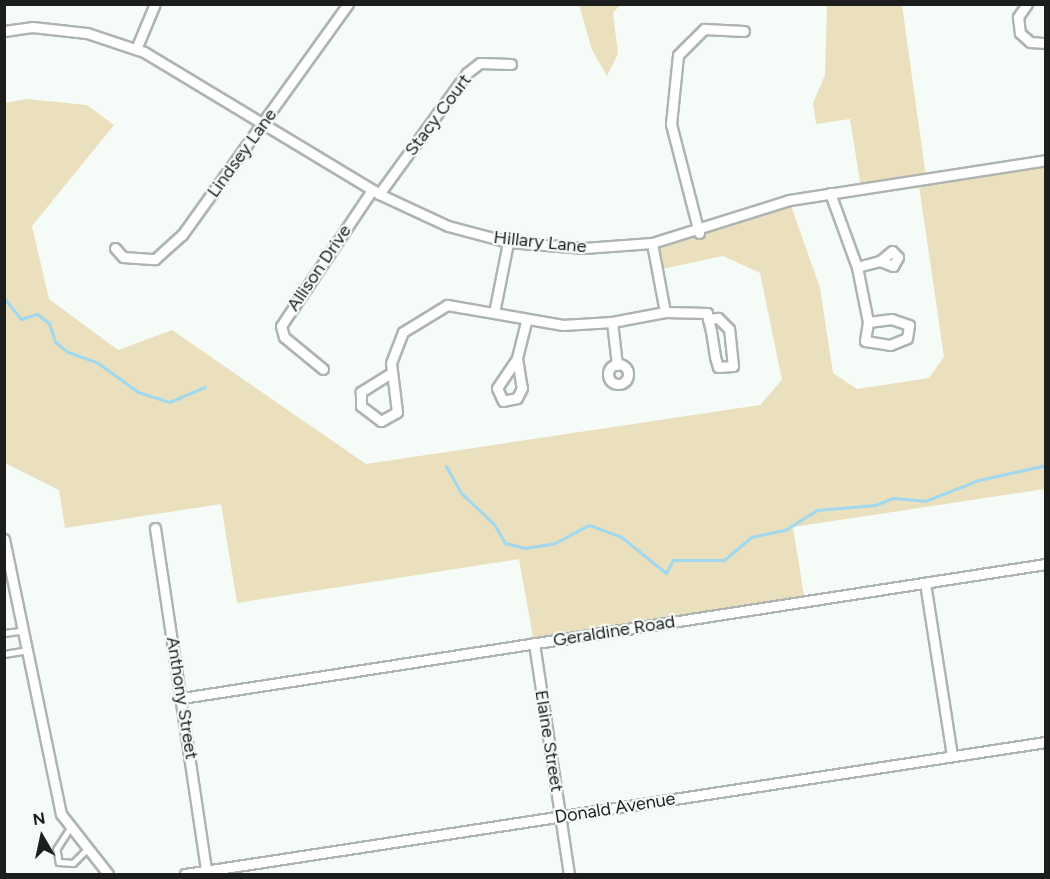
<!DOCTYPE html>
<style>
body{margin:0}
#map{position:relative;width:1050px;height:879px;overflow:hidden;background:#f5fbf7;font-family:Figtree,sans-serif}
div>[style]{position:absolute}
.green>*{inset:0;background:#ebe0bd}
.stream>*{height:3px;margin:-1.5px;padding:0 1.5px;transform-origin:1.5px;border-radius:1.5px;background:#a0d8ef}
.roads{filter:drop-shadow(2px 0 #aeb4b0) drop-shadow(-2px 0 #aeb4b0) drop-shadow(0 2px #aeb4b0) drop-shadow(0 -2px #aeb4b0)}
.service>*{height:4.5px;margin:-2.25px;padding:0 2.25px;transform-origin:2.25px;border-radius:2.25px;background:#fff}
.minor>*{height:9px;margin:-4.5px;padding:0 4.5px;transform-origin:4.5px;border-radius:4.5px;background:#fff}
.minor>.ring{margin:-4.5px;padding:0;box-sizing:content-box;background:none;border:9px solid #fff;border-radius:50%}
span{translate:-50% -50%;white-space:nowrap;text-align:center;line-height:1.15;-webkit-text-stroke:4.5px #f5fbf7;paint-order:stroke}
.street-label{font-size:18px;color:#1c1e1d}
.frame{position:absolute;inset:0;border:6px solid #1c1e1d;pointer-events:none}
.north{position:absolute;left:12px;top:807px;width:60px;height:60px;-webkit-text-stroke:4px #f5fbf7;paint-order:stroke;rotate:351deg;font-size:16px;font-weight:700;line-height:24px;text-align:center;color:#1c1e1d}
.north::after{content:'';display:block;margin:auto;width:21px;height:27px;background:#1c1e1d;clip-path:polygon(50% 0,100% 100%,50% 72%,0 100%)}
</style>
<div id="map">
<div class="green">
<i style="clip-path:polygon(579px 5px,620px 5px,613px 13px,618px 54px,607px 76px,592px 50px)"></i>
<i style="clip-path:polygon(827px 5px,902px 5px,926px 177px,1045px 160px,1045px 489px,793px 527px,805px 602px,534px 643px,519px 559px,237px 603px,221px 504px,65px 528px,59px 490px,5px 463px,4px 103px,27px 99px,87px 105px,114px 125px,32px 226px,49px 299px,118px 350px,172px 330px,366px 464px,760px 405px,782px 380px,760px 273px,723px 256px,657px 270px,652px 243px,789px 200px,820px 288px,833px 373px,857px 389px,929px 378px,944px 357px,918px 179px,861px 188px,850px 119px,816px 124px,813px 103px,825px 75px)"></i>
</div>
<div class="stream">
<i style="left:4px;top:298px;width:27px;rotate:51deg"></i>
<i style="left:21px;top:319px;width:17px;rotate:-17deg"></i>
<i style="left:37px;top:314px;width:15px;rotate:37deg"></i>
<i style="left:49px;top:323px;width:20px;rotate:72deg"></i>
<i style="left:55px;top:342px;width:16px;rotate:38deg"></i>
<i style="left:68px;top:352px;width:32px;rotate:20deg"></i>
<i style="left:98px;top:363px;width:49px;rotate:35.9deg"></i>
<i style="left:138px;top:392px;width:33px;rotate:18deg"></i>
<i style="left:169px;top:402px;width:39px;rotate:-23deg"></i>
<i style="left:446px;top:466px;width:31px;rotate:61deg"></i>
<i style="left:461px;top:493px;width:45px;rotate:43.2deg"></i>
<i style="left:494px;top:524px;width:22px;rotate:60deg"></i>
<i style="left:505px;top:543px;width:21px;rotate:14deg"></i>
<i style="left:525px;top:548px;width:30px;rotate:-9deg"></i>
<i style="left:555px;top:543px;width:38px;rotate:-28deg"></i>
<i style="left:589px;top:525px;width:33px;rotate:20deg"></i>
<i style="left:620px;top:536px;width:59px;rotate:38.8deg"></i>
<i style="left:666px;top:573px;width:15px;rotate:-62deg"></i>
<i style="left:673px;top:560px;width:51px"></i>
<i style="left:724px;top:560px;width:35px;rotate:-40deg"></i>
<i style="left:751px;top:537px;width:35px;rotate:-12deg"></i>
<i style="left:785px;top:530px;width:38px;rotate:-32deg"></i>
<i style="left:817px;top:510px;width:58px;rotate:-4.9deg"></i>
<i style="left:875px;top:505px;width:19px;rotate:-21deg"></i>
<i style="left:893px;top:498px;width:32px;rotate:5deg"></i>
<i style="left:925px;top:501px;width:58px;rotate:-21.3deg"></i>
<i style="left:979px;top:480px;width:69px;rotate:-12.6deg"></i>
</div>
<div class="roads">
<div class="service">
<i style="left:4px;top:633px;width:17px;rotate:-7deg"></i>
<i style="left:4px;top:654px;width:20px;rotate:-9deg"></i>
<i style="left:70px;top:829px;width:24px;rotate:123deg"></i>
<i style="left:57px;top:849px;width:13px;rotate:81deg"></i>
<i style="left:59px;top:862px;width:14px;rotate:4deg"></i>
<i style="left:73px;top:863px;width:20px;rotate:-45deg"></i>
</div>
<div class="minor">
<i style="left:1027px;top:4px;width:16px;rotate:125deg"></i>
<i style="left:1018px;top:17px;width:16px;rotate:83deg"></i>
<i style="left:1020px;top:33px;width:13px;rotate:42deg"></i>
<i style="left:1030px;top:42px;width:16px;rotate:4deg"></i>
<i style="left:4px;top:31px;width:28px;rotate:-8deg"></i>
<i style="left:32px;top:27px;width:55px;rotate:6.2deg"></i>
<i style="left:87px;top:33px;width:60px;rotate:18.4deg"></i>
<i style="left:144px;top:52px;width:275px;rotate:31.1deg"></i>
<i style="left:379px;top:194px;width:76px;rotate:24.9deg"></i>
<i style="left:448px;top:226px;width:62px;rotate:14.9deg"></i>
<i style="left:508px;top:242px;width:76px;rotate:4.5deg"></i>
<i style="left:584px;top:248px;width:68px;rotate:-4.2deg"></i>
<i style="left:652px;top:243px;width:144px;rotate:-17.4deg"></i>
<i style="left:789px;top:200px;width:260px;rotate:-8.8deg"></i>
<i style="left:136px;top:49px;width:47px;rotate:-67.3deg"></i>
<i style="left:830px;top:193px;width:79px;rotate:70deg"></i>
<i style="left:857px;top:267px;width:56px;rotate:78.7deg"></i>
<i style="left:868px;top:322px;width:19px;rotate:99deg"></i>
<i style="left:865px;top:341px;width:25px;rotate:9deg"></i>
<i style="left:890px;top:345px;width:18px;rotate:-22deg"></i>
<i style="left:907px;top:338px;width:13px;rotate:-81deg"></i>
<i style="left:909px;top:325px;width:18px;rotate:-161deg"></i>
<i style="left:892px;top:319px;width:24px;rotate:173deg"></i>
<i style="left:379px;top:194px;width:150px;rotate:-54deg"></i>
<i style="left:467px;top:73px;width:16px;rotate:-38deg"></i>
<i style="left:480px;top:63px;width:31px;rotate:2deg"></i>
<i style="left:699px;top:233px;width:113px;rotate:-104.4deg"></i>
<i style="left:671px;top:124px;width:69px;rotate:-84.2deg"></i>
<i style="left:678px;top:55px;width:37px;rotate:-45deg"></i>
<i style="left:704px;top:29px;width:40px;rotate:2.9deg"></i>
<i style="left:115px;top:248px;width:12px;rotate:48deg"></i>
<i style="left:123px;top:257px;width:32px;rotate:4deg"></i>
<i style="left:155px;top:259px;width:36px;rotate:-42deg"></i>
<i style="left:182px;top:235px;width:284px;rotate:-54.3deg"></i>
<i style="left:857px;top:267px;width:24px;rotate:-15deg"></i>
<i style="left:880px;top:261px;width:14px;rotate:21deg"></i>
<i style="left:893px;top:266px;width:10px;rotate:-61deg"></i>
<i style="left:898px;top:257px;width:8px;rotate:-135deg"></i>
<i style="left:892px;top:251px;width:16px;rotate:140deg"></i>
<i style="left:665px;top:312px;width:42px;rotate:1.4deg"></i>
<i style="left:707px;top:313px;width:6px;rotate:81deg"></i>
<i style="left:708px;top:319px;width:12px;rotate:76deg"></i>
<i style="left:711px;top:331px;width:26px;rotate:81deg"></i>
<i style="left:715px;top:357px;width:10px;rotate:73deg"></i>
<i style="left:718px;top:367px;width:15px;rotate:-4deg"></i>
<i style="left:733px;top:366px;width:37px;rotate:-96deg"></i>
<i style="left:729px;top:329px;width:16px;rotate:-135deg"></i>
<i style="left:718px;top:318px;width:10px;rotate:174deg"></i>
<i style="left:494px;top:313px;width:70px;rotate:9.9deg"></i>
<i style="left:563px;top:325px;width:49px;rotate:-3.5deg"></i>
<i style="left:517px;top:358px;width:30px;rotate:81deg"></i>
<i style="left:522px;top:388px;width:11px;rotate:117deg"></i>
<i style="left:517px;top:398px;width:14px;rotate:168deg"></i>
<i style="left:503px;top:401px;width:14px;rotate:-115deg"></i>
<i style="left:497px;top:388px;width:36px;rotate:-56deg"></i>
<i style="left:517px;top:358px;width:38px;rotate:-76deg"></i>
<i class="ring" style="left:608px;top:364px;width:11px;height:11px"></i>
<i style="left:617px;top:365px;width:43px;rotate:-96.6deg"></i>
<i style="left:612px;top:322px;width:54px;rotate:-10.7deg"></i>
<i style="left:665px;top:312px;width:70px;rotate:-100.7deg"></i>
<i style="left:323px;top:369px;width:50px;rotate:-140.6deg"></i>
<i style="left:284px;top:337px;width:11px;rotate:-105deg"></i>
<i style="left:281px;top:326px;width:164px;rotate:-56.2deg"></i>
<i style="left:391px;top:373px;width:36px;rotate:148deg"></i>
<i style="left:361px;top:392px;width:14px;rotate:90deg"></i>
<i style="left:361px;top:406px;width:25px;rotate:37deg"></i>
<i style="left:381px;top:421px;width:18px;rotate:-29deg"></i>
<i style="left:397px;top:412px;width:49px;rotate:-97deg"></i>
<i style="left:391px;top:363px;width:33px;rotate:-69deg"></i>
<i style="left:403px;top:332px;width:52px;rotate:-31.5deg"></i>
<i style="left:447px;top:305px;width:48px;rotate:9.7deg"></i>
<i style="left:494px;top:313px;width:72px;rotate:-78.8deg"></i>
<i style="left:155px;top:528px;width:344px;rotate:81.5deg"></i>
<i style="left:4px;top:539px;width:281px;rotate:78.3deg"></i>
<i style="left:61px;top:814px;width:76px;rotate:51.9deg"></i>
<i style="left:925px;top:583px;width:175px;rotate:81.1deg"></i>
<i style="left:534px;top:643px;width:234px;rotate:81.4deg"></i>
<i style="left:182px;top:698px;width:874px;rotate:-8.82deg"></i>
<i style="left:185px;top:874px;width:871px;rotate:-8.72deg"></i>
</div>
</div>
<div class="street-label">
<span style="left:438px;top:115px;rotate:-53deg">Stacy Court</span>
<span style="left:242px;top:153px;rotate:-54deg">Lindsey Lane</span>
<span style="left:540px;top:242px;rotate:6deg">Hillary Lane</span>
<span style="left:319px;top:268px;rotate:-56deg">Allison Drive</span>
<span style="left:614px;top:631px;rotate:-9deg">Geraldine Road</span>
<span style="left:182px;top:698px;rotate:81deg">Anthony Street</span>
<span style="left:549px;top:741px;rotate:81deg">Elaine Street</span>
<span style="left:615px;top:808px;rotate:-9deg">Donald Avenue</span>
</div>
<div class="frame"></div>
<div class="north">N</div>
</div>
